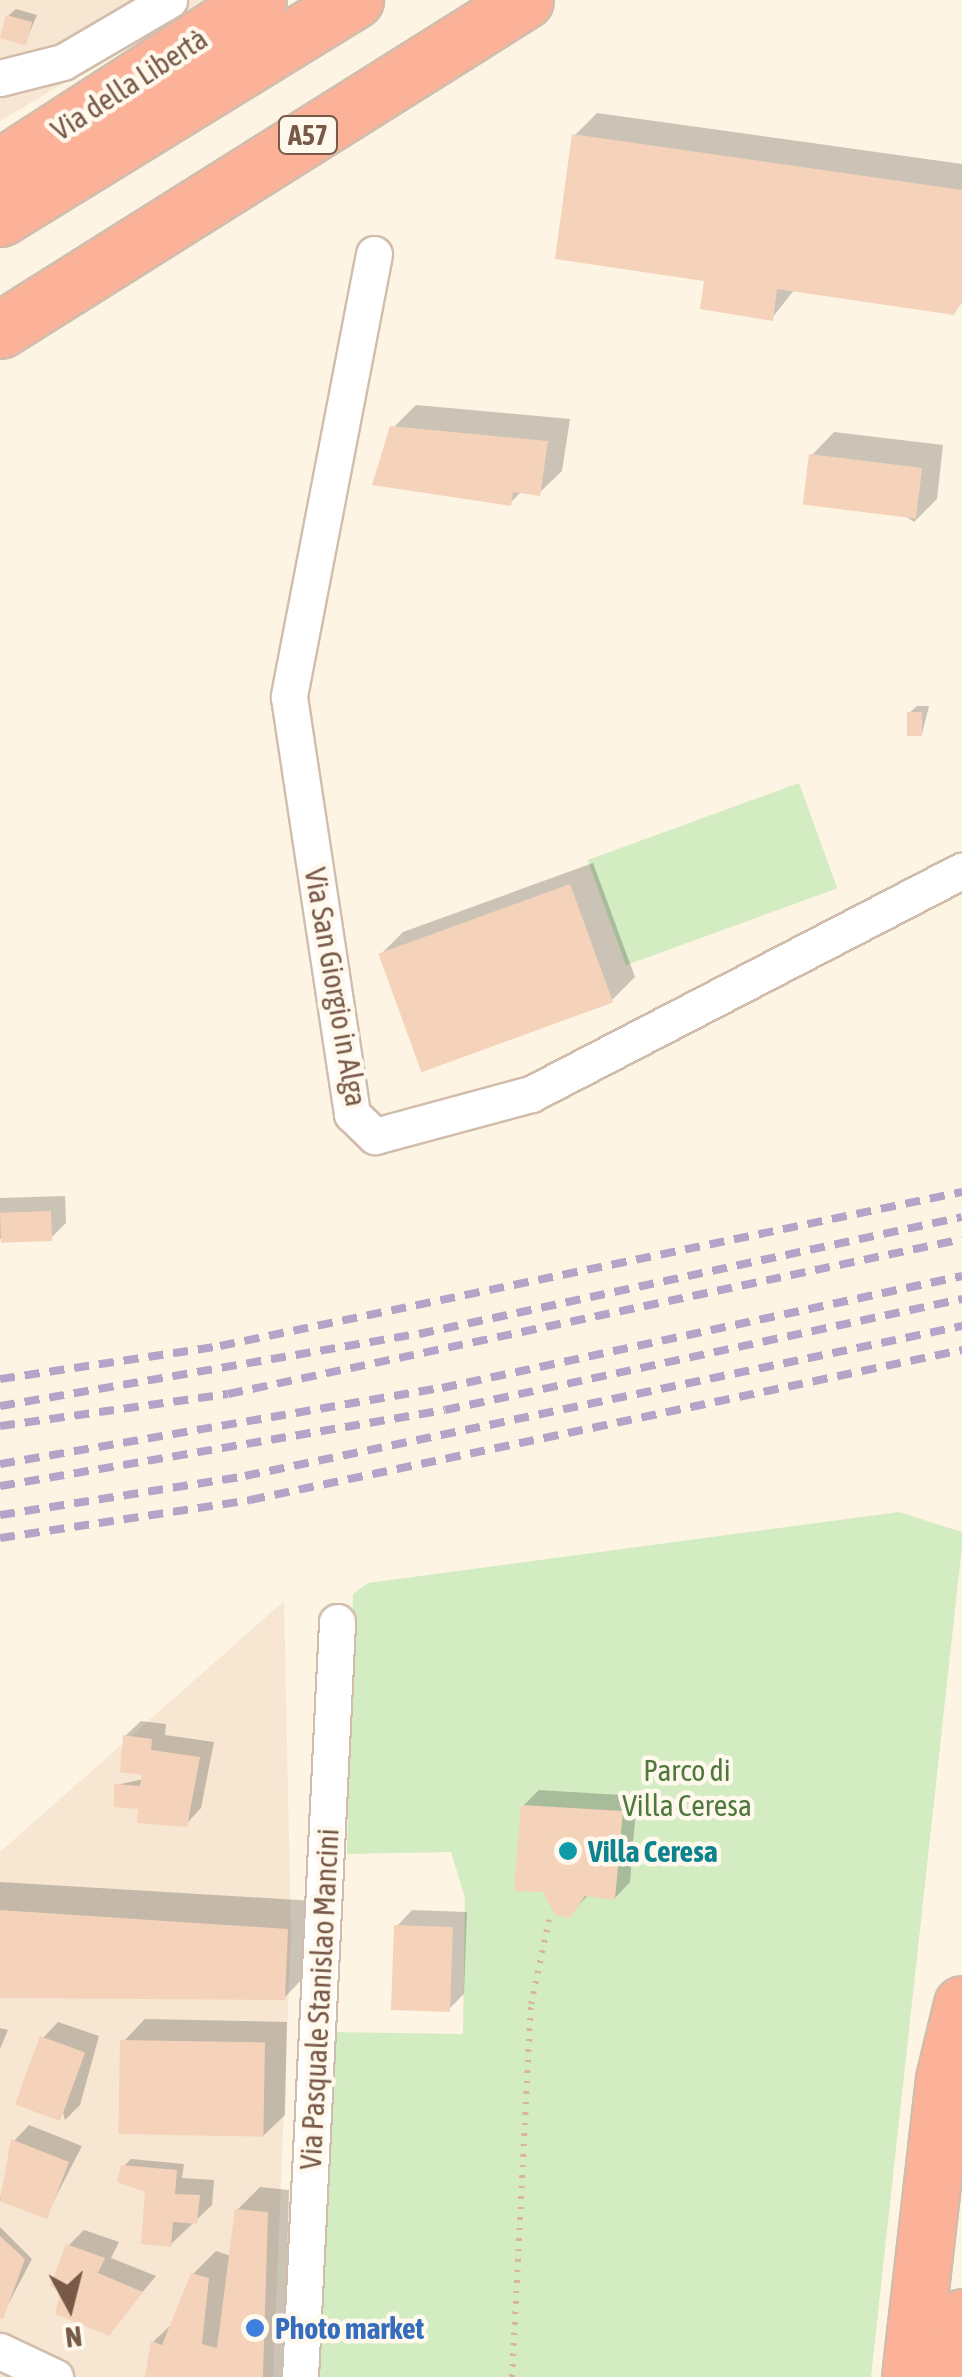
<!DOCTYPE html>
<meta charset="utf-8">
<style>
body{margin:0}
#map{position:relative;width:962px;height:2377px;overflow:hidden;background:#fef4e4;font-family:"Asap Condensed",sans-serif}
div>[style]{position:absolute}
.residential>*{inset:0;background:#f6e6d2}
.green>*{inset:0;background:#d3ecc2;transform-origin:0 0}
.shadow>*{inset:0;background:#0003}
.building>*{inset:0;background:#f5d2ba;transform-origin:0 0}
.path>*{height:6px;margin-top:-3px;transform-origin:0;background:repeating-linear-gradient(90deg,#dab59d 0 2.5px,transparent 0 10.5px)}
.roads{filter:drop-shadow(2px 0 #d2bdac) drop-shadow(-2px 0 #d2bdac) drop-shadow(0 2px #d2bdac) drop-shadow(0 -2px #d2bdac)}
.street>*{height:35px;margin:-17.5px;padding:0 17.5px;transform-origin:17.5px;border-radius:17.5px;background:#fff}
.highway>*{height:55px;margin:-27.5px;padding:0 27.5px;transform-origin:27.5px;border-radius:27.5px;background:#fbb298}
.rail>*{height:8px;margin-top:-4px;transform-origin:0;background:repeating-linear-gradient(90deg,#b7a2c8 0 15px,transparent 0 25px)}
.dots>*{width:28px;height:28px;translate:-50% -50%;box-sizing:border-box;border:5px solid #fff8ec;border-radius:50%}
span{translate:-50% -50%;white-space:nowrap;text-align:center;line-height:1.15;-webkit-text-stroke:9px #fff8ec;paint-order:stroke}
.shield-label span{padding:2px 8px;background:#fff8ec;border:2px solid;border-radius:8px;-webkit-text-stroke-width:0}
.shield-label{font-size:28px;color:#785948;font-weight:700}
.street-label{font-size:30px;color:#785948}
.park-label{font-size:30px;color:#4e793c}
.culture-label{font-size:30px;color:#0d838f;font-weight:700}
.left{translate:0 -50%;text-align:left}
.shop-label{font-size:30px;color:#366cbe;font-weight:700}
.north{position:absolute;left:20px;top:2257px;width:100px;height:100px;-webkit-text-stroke:8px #fff8ec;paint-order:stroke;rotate:173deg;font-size:28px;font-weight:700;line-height:40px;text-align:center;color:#785948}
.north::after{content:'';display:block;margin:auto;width:35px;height:45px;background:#785948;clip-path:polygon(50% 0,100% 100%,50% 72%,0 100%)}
</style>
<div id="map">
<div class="residential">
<i style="clip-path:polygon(0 0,204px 0,0 121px)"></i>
<i style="clip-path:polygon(284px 1601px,291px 1935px,273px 2377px,0 2377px,0 1852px)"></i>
</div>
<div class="green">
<i style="left:799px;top:783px;width:112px;height:225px;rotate:70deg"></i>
<i style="clip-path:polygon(899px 1512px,962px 1532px,962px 1546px,871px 2377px,314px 2377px,330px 2032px,463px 2034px,465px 1898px,451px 1852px,347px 1854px,353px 1594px,368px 1583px)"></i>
</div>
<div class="shadow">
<i style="clip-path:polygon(16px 9px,37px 15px,25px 43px,8px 16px)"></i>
<i style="clip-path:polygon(597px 113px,962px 164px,962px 303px,953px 312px,795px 289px,772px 318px,707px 279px,574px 136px)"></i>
<i style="clip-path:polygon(416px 405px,570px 419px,562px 471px,539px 493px,522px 491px,510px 503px,393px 428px)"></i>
<i style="clip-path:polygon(834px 432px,943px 445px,937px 499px,914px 522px,812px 455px)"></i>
<i style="clip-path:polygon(917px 706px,929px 706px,922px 734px,909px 713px)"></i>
<i style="clip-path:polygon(593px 863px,635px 977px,612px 1000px,381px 954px,403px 932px)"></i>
<i style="clip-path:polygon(65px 1196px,66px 1223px,50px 1239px,0 1239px,0 1198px)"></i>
<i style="clip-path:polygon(141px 1721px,166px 1724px,165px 1735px,214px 1742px,201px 1808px,186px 1824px,116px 1785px,144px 1779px,125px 1736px)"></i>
<i style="clip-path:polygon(539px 1790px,637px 1796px,630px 1882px,615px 1898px,589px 1894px,569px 1916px,523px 1806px)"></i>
<i style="clip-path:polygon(0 1882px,315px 1901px,312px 1969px,284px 1998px,0 1994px)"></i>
<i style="clip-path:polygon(412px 1910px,467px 1912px,464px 1994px,449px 2009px,397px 1926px)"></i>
<i style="clip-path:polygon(145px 2019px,287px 2022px,285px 2115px,262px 2137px,123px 2042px)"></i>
<i style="clip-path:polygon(58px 2022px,99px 2036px,80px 2105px,65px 2120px,43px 2038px)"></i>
<i style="clip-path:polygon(0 2028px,8px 2030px,0 2049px)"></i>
<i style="clip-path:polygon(29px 2125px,82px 2146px,46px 2216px,0 2199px,14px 2141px)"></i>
<i style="clip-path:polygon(131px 2159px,184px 2164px,182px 2178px,214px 2180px,212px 2205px,170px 2245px,148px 2193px,124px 2166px)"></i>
<i style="clip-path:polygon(260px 2187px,289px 2190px,284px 2377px,147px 2377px,153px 2342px,175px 2321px,193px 2274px,216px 2251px,231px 2256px,237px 2210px)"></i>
<i style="clip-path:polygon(0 2227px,32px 2259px,2px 2316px,0 2315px)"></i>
<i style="clip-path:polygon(84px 2230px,119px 2242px,111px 2258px,156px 2276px,108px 2333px,68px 2246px)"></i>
</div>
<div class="building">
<i style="left:6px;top:15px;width:27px;height:24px;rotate:15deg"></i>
<i style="clip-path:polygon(572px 134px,962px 190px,962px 301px,954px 315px,777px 289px,773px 321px,700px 309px,704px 281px,555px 259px)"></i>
<i style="clip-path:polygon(390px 426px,548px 441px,540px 496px,513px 492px,511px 506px,372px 485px)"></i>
<i style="left:809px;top:454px;width:114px;height:51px;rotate:7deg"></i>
<i style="left:907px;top:712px;width:15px;height:24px"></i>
<i style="left:570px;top:884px;width:126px;height:204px;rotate:70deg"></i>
<i style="left:51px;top:1211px;width:30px;height:51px;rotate:88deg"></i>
<i style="clip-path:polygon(123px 1735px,152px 1739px,151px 1750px,200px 1757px,187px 1827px,137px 1823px,138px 1809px,114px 1807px,114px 1784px,140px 1786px,142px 1775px,120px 1772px)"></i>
<i style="clip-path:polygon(521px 1805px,623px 1811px,615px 1900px,585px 1896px,570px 1918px,555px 1915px,543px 1892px,514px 1891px)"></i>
<i style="clip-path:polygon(0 1910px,288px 1929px,285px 2000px,0 1998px)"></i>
<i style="left:394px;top:1925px;width:59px;height:85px;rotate:2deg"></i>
<i style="left:40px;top:2036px;width:48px;height:73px;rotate:20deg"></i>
<i style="left:120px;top:2040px;width:145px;height:94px;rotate:1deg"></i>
<i style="clip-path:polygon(11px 2139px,69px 2162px,47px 2219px,0 2201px)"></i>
<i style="clip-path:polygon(121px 2165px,177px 2170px,175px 2194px,200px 2195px,197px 2224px,173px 2222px,171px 2247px,141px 2244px,145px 2192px,117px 2182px)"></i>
<i style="clip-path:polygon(235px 2209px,268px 2212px,263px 2377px,145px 2377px,151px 2341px,162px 2345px,191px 2273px,209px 2278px,202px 2344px,217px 2348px)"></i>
<i style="clip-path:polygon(0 2236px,25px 2259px,3px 2319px,0 2318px)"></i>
<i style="clip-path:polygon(66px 2244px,105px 2258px,98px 2273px,143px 2292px,109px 2336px,55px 2314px,61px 2290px,50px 2286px)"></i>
</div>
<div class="path">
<i style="left:512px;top:2377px;width:373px;rotate:-87.1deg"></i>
<i style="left:531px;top:2004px;width:86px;rotate:-77.9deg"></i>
</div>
<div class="roads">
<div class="street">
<i style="left:0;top:78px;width:65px;rotate:-14.3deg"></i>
<i style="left:63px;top:62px;width:123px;rotate:-30.3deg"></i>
<i style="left:374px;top:254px;width:451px;rotate:100.9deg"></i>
<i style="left:289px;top:697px;width:422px;rotate:81.4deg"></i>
<i style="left:352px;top:1114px;width:32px;rotate:44deg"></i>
<i style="left:375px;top:1136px;width:162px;rotate:-15.1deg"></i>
<i style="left:531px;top:1094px;width:485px;rotate:-27.4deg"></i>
<i style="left:0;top:2351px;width:61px;rotate:25.3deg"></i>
<i style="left:300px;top:2377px;width:756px;rotate:-87.19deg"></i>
</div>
<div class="highway">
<i style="left:0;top:167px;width:307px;rotate:-32.9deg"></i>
<i style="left:0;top:218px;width:417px;rotate:-31.6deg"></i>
<i style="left:0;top:330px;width:620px;rotate:-32.15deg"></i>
<i style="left:910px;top:2377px;width:300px;rotate:-83.5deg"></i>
<i style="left:944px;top:2079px;width:77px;rotate:-76.5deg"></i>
<i style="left:957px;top:2377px;width:60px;rotate:-85.2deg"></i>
</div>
</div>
<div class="rail">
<i style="left:0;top:1379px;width:222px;rotate:-8.5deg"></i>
<i style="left:220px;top:1346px;width:758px;rotate:-11.73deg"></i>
<i style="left:0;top:1406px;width:425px;rotate:-9.8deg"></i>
<i style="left:419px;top:1334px;width:555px;rotate:-12.16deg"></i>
<i style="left:0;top:1426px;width:230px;rotate:-8deg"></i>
<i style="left:228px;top:1394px;width:750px;rotate:-11.92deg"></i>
<i style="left:0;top:1464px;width:448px;rotate:-9.8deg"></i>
<i style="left:442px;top:1388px;width:532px;rotate:-12.15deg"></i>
<i style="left:0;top:1486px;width:451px;rotate:-9.7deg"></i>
<i style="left:445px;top:1410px;width:529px;rotate:-12.12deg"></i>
<i style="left:0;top:1515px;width:248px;rotate:-9deg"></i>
<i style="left:245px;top:1476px;width:733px;rotate:-11.82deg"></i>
<i style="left:0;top:1538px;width:253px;rotate:-8.6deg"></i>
<i style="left:250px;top:1500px;width:728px;rotate:-11.9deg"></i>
</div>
<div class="dots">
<i style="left:568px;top:1851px;background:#0f9aa8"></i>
<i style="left:255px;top:2328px;background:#3f7fe0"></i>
</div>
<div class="shield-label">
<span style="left:308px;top:135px">A57</span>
</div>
<div class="street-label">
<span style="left:129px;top:84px;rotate:-33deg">Via della Libertà</span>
<span style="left:336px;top:987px;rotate:80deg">Via San Giorgio in Alga</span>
<span style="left:319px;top:1999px;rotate:-87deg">Via Pasquale Stanislao Mancini</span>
</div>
<div class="park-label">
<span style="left:687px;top:1787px">Parco di<br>Villa Ceresa</span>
</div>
<div class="culture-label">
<span class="left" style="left:588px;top:1851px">Villa Ceresa</span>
</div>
<div class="shop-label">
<span class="left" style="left:275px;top:2328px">Photo market</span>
</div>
<div class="north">N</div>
</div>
